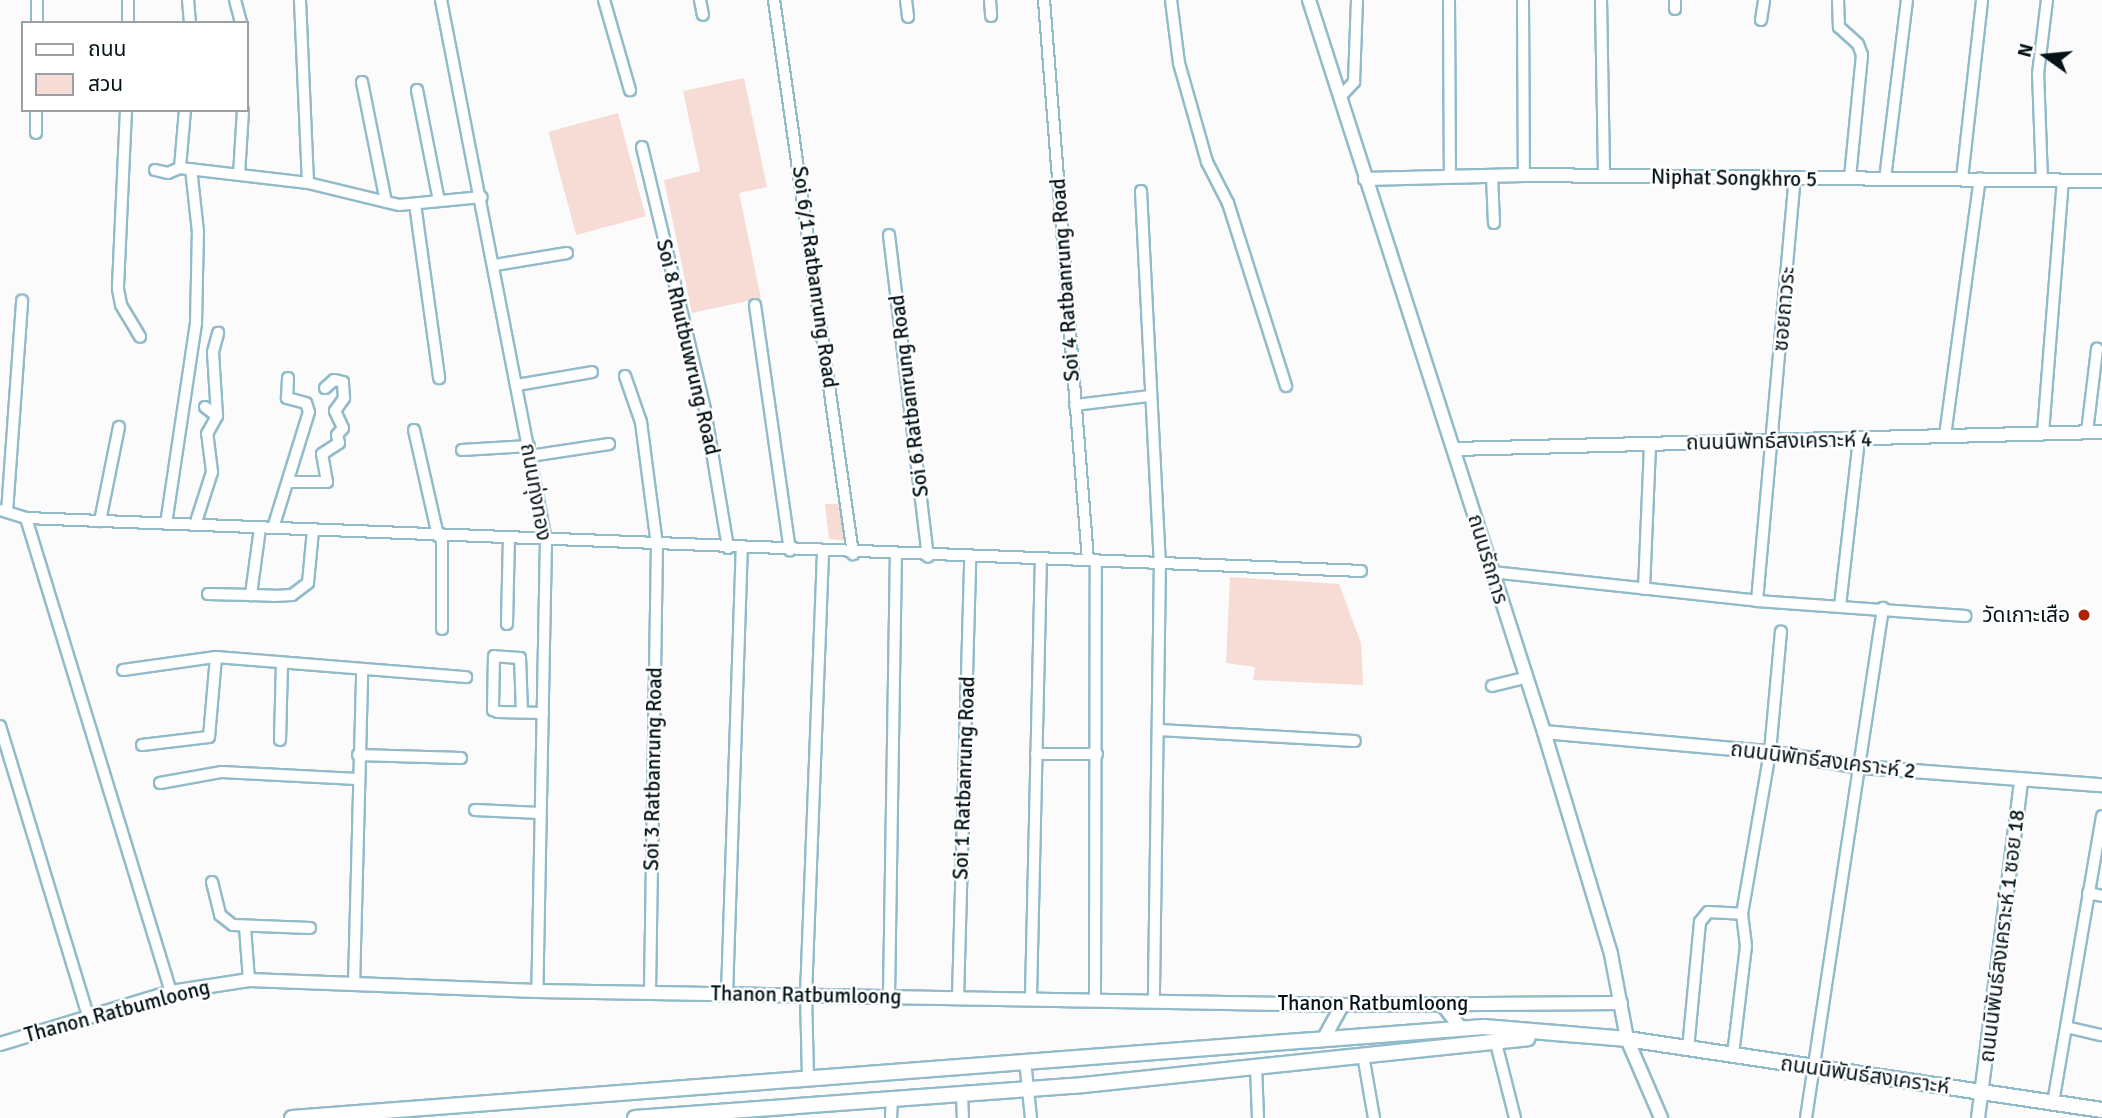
<!DOCTYPE html>
<meta charset="utf-8">
<style>
body{margin:0}
#map{position:relative;width:2102px;height:1118px;overflow:hidden;background:#fbfbfb;font-family:Signika,"Noto Sans Thai",sans-serif}
div>[style]{position:absolute}
.green>*{inset:0;background:#f7dbd5;transform-origin:0 0}
.roads{filter:drop-shadow(2px 0 #92bbca) drop-shadow(-2px 0 #92bbca) drop-shadow(0 2px #92bbca) drop-shadow(0 -2px #92bbca)}
.minor>*{height:10px;margin:-5px;padding:0 5px;transform-origin:5px;border-radius:5px;background:#fff}
.tertiary>*{height:12px;margin:-6px;padding:0 6px;transform-origin:6px;border-radius:6px;background:#fff}
.secondary>*{height:14px;margin:-7px;padding:0 7px;transform-origin:7px;border-radius:7px;background:#fff}
.dots>*{width:19px;height:19px;translate:-50% -50%;box-sizing:border-box;border:4px solid #fff;border-radius:50%}
span{translate:-50% -50%;white-space:nowrap;text-align:center;line-height:1.15;-webkit-text-stroke:5px #fff;paint-order:stroke}
.street-label{font-size:21px;color:#041318}
.poi-label{font-size:21px;color:#041318}
.right{translate:-100% -50%;text-align:right}
.legend{position:absolute;left:21px;top:21px;width:228px;height:91px;box-sizing:border-box;background:#fff;border:2px solid #9ba1a3;margin:0;padding:9px 12px;list-style:none;font-size:21px;color:#041318}
.legend li{display:flex;align-items:center;gap:14px;height:35px}
.legend b{width:35px;border:2px solid #9ba1a3}
.north{position:absolute;left:2011px;top:21px;width:70px;height:70px;-webkit-text-stroke:5px #fff;paint-order:stroke;rotate:285deg;font-size:19px;font-weight:700;line-height:28px;text-align:center;color:#041318}
.north::after{content:'';display:block;margin:auto;width:24px;height:32px;background:#041318;clip-path:polygon(50% 0,100% 100%,50% 72%,0 100%)}
</style>
<div id="map">
<div class="green">
<i style="clip-path:polygon(744px 78px,767px 187px,739px 193px,761px 298px,692px 313px,664px 180px,700px 171px,683px 91px)"></i>
<i style="left:618px;top:113px;width:107px;height:72px;rotate:75deg"></i>
<i style="clip-path:polygon(825px 504px,844px 504px,849px 541px,829px 539px)"></i>
<i style="clip-path:polygon(1230px 577px,1339px 584px,1361px 643px,1363px 685px,1253px 680px,1255px 667px,1226px 663px)"></i>
</div>
<div class="roads">
<div class="minor">
<i style="left:128px;top:0;width:23px;rotate:90deg"></i>
<i style="left:188px;top:0;width:23px;rotate:85deg"></i>
<i style="left:235px;top:0;width:24px;rotate:75deg"></i>
<i style="left:300px;top:0;width:183px;rotate:87.5deg"></i>
<i style="left:441px;top:0;width:550px;rotate:79deg"></i>
<i style="left:546px;top:540px;width:451px;rotate:91.1deg"></i>
<i style="left:604px;top:0;width:94px;rotate:73.9deg"></i>
<i style="left:700px;top:0;width:15px;rotate:79deg"></i>
<i style="left:774px;top:0;width:560px;rotate:81.88deg"></i>
<i style="left:906px;top:0;width:17px;rotate:83deg"></i>
<i style="left:990px;top:0;width:16px;rotate:86deg"></i>
<i style="left:1044px;top:0;width:562px;rotate:85.51deg"></i>
<i style="left:1171px;top:0;width:64px;rotate:82.8deg"></i>
<i style="left:1179px;top:63px;width:103px;rotate:74.2deg"></i>
<i style="left:1207px;top:162px;width:46px;rotate:62.9deg"></i>
<i style="left:1228px;top:203px;width:192px;rotate:72.4deg"></i>
<i style="left:1449px;top:0;width:176px;rotate:89.7deg"></i>
<i style="left:1523px;top:0;width:175px;rotate:89.7deg"></i>
<i style="left:1601px;top:0;width:176px;rotate:89deg"></i>
<i style="left:1675px;top:0;width:9px;rotate:90deg"></i>
<i style="left:1838px;top:0;width:27px;rotate:88deg"></i>
<i style="left:1839px;top:27px;width:25px;rotate:42deg"></i>
<i style="left:1858px;top:44px;width:12px;rotate:70deg"></i>
<i style="left:1862px;top:55px;width:124px;rotate:95.6deg"></i>
<i style="left:1761px;top:20px;width:20px;rotate:-81deg"></i>
<i style="left:37px;top:23px;width:23px;rotate:-90deg"></i>
<i style="left:362px;top:82px;width:122px;rotate:78.7deg"></i>
<i style="left:417px;top:90px;width:113px;rotate:78.8deg"></i>
<i style="left:1340px;top:97px;width:21px;rotate:-47deg"></i>
<i style="left:1354px;top:82px;width:82px;rotate:-87.9deg"></i>
<i style="left:126px;top:110px;width:179px;rotate:92.6deg"></i>
<i style="left:118px;top:289px;width:16px;rotate:79deg"></i>
<i style="left:121px;top:305px;width:37px;rotate:59deg"></i>
<i style="left:36px;top:133px;width:23px;rotate:-90deg"></i>
<i style="left:642px;top:147px;width:270px;rotate:76.5deg"></i>
<i style="left:705px;top:410px;width:140px;rotate:80.5deg"></i>
<i style="left:180px;top:168px;width:58px;rotate:-85.1deg"></i>
<i style="left:155px;top:170px;width:13px;rotate:13deg"></i>
<i style="left:168px;top:173px;width:13px;rotate:-23deg"></i>
<i style="left:180px;top:168px;width:129px;rotate:6.7deg"></i>
<i style="left:308px;top:183px;width:94px;rotate:13.6deg"></i>
<i style="left:399px;top:205px;width:83px;rotate:-5.5deg"></i>
<i style="left:239px;top:175px;width:65px;rotate:-86.5deg"></i>
<i style="left:1492px;top:176px;width:47px;rotate:87.6deg"></i>
<i style="left:1885px;top:179px;width:180px;rotate:-83deg"></i>
<i style="left:1962px;top:179px;width:180px;rotate:-83.6deg"></i>
<i style="left:2042px;top:181px;width:107px;rotate:-92.1deg"></i>
<i style="left:2038px;top:74px;width:75px;rotate:-83.1deg"></i>
<i style="left:1141px;top:191px;width:369px;rotate:87.1deg"></i>
<i style="left:1160px;top:560px;width:441px;rotate:90.8deg"></i>
<i style="left:415px;top:204px;width:176px;rotate:82.1deg"></i>
<i style="left:889px;top:235px;width:324px;rotate:83.1deg"></i>
<i style="left:495px;top:265px;width:73px;rotate:-9.5deg"></i>
<i style="left:755px;top:305px;width:248px;rotate:81.9deg"></i>
<i style="left:625px;top:376px;width:49px;rotate:70.8deg"></i>
<i style="left:641px;top:422px;width:124px;rotate:82.6deg"></i>
<i style="left:657px;top:545px;width:448px;rotate:90.9deg"></i>
<i style="left:517px;top:385px;width:76px;rotate:-9.8deg"></i>
<i style="left:1075px;top:405px;width:75px;rotate:-6.9deg"></i>
<i style="left:205px;top:407px;width:15px;rotate:37deg"></i>
<i style="left:217px;top:416px;width:64px;rotate:-93.6deg"></i>
<i style="left:213px;top:352px;width:20px;rotate:-75deg"></i>
<i style="left:414px;top:430px;width:109px;rotate:77.2deg"></i>
<i style="left:2087px;top:432px;width:84px;rotate:-83.1deg"></i>
<i style="left:2043px;top:433px;width:253px;rotate:-85.5deg"></i>
<i style="left:1945px;top:436px;width:260px;rotate:-82.3deg"></i>
<i style="left:462px;top:450px;width:67px;rotate:-3.4deg"></i>
<i style="left:530px;top:456px;width:80px;rotate:-8.6deg"></i>
<i style="left:288px;top:482px;width:39px"></i>
<i style="left:327px;top:482px;width:28px;rotate:-100deg"></i>
<i style="left:322px;top:454px;width:20px;rotate:-33deg"></i>
<i style="left:339px;top:443px;width:8px;rotate:-104deg"></i>
<i style="left:337px;top:435px;width:9px;rotate:-49deg"></i>
<i style="left:343px;top:428px;width:19px;rotate:-115deg"></i>
<i style="left:335px;top:411px;width:16px;rotate:-55deg"></i>
<i style="left:344px;top:398px;width:16px;rotate:-94deg"></i>
<i style="left:343px;top:382px;width:9px;rotate:-167deg"></i>
<i style="left:334px;top:380px;width:12px;rotate:138deg"></i>
<i style="left:0;top:510px;width:27px;rotate:17deg"></i>
<i style="left:26px;top:518px;width:1336px;rotate:2.27deg"></i>
<i style="left:7px;top:512px;width:212px;rotate:-85.9deg"></i>
<i style="left:26px;top:518px;width:496px;rotate:73deg"></i>
<i style="left:100px;top:521px;width:96px;rotate:-78.6deg"></i>
<i style="left:166px;top:524px;width:202px;rotate:-81.5deg"></i>
<i style="left:196px;top:324px;width:92px;rotate:-88.8deg"></i>
<i style="left:198px;top:232px;width:63px;rotate:-96.3deg"></i>
<i style="left:195px;top:525px;width:56px;rotate:-72.2deg"></i>
<i style="left:212px;top:472px;width:38px;rotate:-97deg"></i>
<i style="left:207px;top:434px;width:21px;rotate:-61deg"></i>
<i style="left:260px;top:528px;width:68px;rotate:97.7deg"></i>
<i style="left:251px;top:595px;width:23px;rotate:2deg"></i>
<i style="left:274px;top:596px;width:18px;rotate:-3deg"></i>
<i style="left:292px;top:595px;width:20px;rotate:-37deg"></i>
<i style="left:308px;top:583px;width:53px;rotate:-84.6deg"></i>
<i style="left:273px;top:528px;width:121px;rotate:-72.8deg"></i>
<i style="left:309px;top:412px;width:9px;rotate:-108deg"></i>
<i style="left:306px;top:403px;width:20px;rotate:-165deg"></i>
<i style="left:287px;top:398px;width:20px;rotate:-87deg"></i>
<i style="left:442px;top:536px;width:93px;rotate:90deg"></i>
<i style="left:1492px;top:572px;width:267px;rotate:6.2deg"></i>
<i style="left:1757px;top:601px;width:209px;rotate:4.1deg"></i>
<i style="left:1644px;top:589px;width:146px;rotate:-87.6deg"></i>
<i style="left:208px;top:594px;width:43px;rotate:1.3deg"></i>
<i style="left:1757px;top:601px;width:424px;rotate:-84.9deg"></i>
<i style="left:1840px;top:606px;width:167px;rotate:-83.5deg"></i>
<i style="left:507px;top:624px;width:85px;rotate:-88.7deg"></i>
<i style="left:123px;top:670px;width:94px;rotate:-8deg"></i>
<i style="left:216px;top:657px;width:251px;rotate:4.6deg"></i>
<i style="left:1492px;top:686px;width:34px;rotate:-14deg"></i>
<i style="left:522px;top:712px;width:54px;rotate:-92.1deg"></i>
<i style="left:520px;top:658px;width:26px;rotate:-176deg"></i>
<i style="left:494px;top:656px;width:54px;rotate:91.1deg"></i>
<i style="left:493px;top:710px;width:5px;rotate:22deg"></i>
<i style="left:498px;top:712px;width:45px;rotate:1.3deg"></i>
<i style="left:0;top:726px;width:302px;rotate:73.1deg"></i>
<i style="left:1159px;top:730px;width:196px;rotate:3.2deg"></i>
<i style="left:280px;top:740px;width:77px;rotate:-88.5deg"></i>
<i style="left:142px;top:745px;width:67px;rotate:-6.8deg"></i>
<i style="left:209px;top:737px;width:80px;rotate:-85deg"></i>
<i style="left:1036px;top:754px;width:61px"></i>
<i style="left:358px;top:755px;width:103px;rotate:1.7deg"></i>
<i style="left:160px;top:783px;width:63px;rotate:-10.1deg"></i>
<i style="left:222px;top:772px;width:135px;rotate:3deg"></i>
<i style="left:475px;top:810px;width:65px;rotate:2.6deg"></i>
<i style="left:212px;top:882px;width:34px;rotate:76deg"></i>
<i style="left:220px;top:915px;width:16px;rotate:38deg"></i>
<i style="left:233px;top:925px;width:77px;rotate:2.2deg"></i>
<i style="left:2088px;top:893px;width:14px;rotate:12deg"></i>
<i style="left:245px;top:927px;width:53px;rotate:85.7deg"></i>
<i style="left:354px;top:985px;width:316px;rotate:-88.5deg"></i>
<i style="left:727px;top:994px;width:446px;rotate:-88.1deg"></i>
<i style="left:889px;top:996px;width:440px;rotate:-89.1deg"></i>
<i style="left:1031px;top:996px;width:436px;rotate:-88.7deg"></i>
<i style="left:958px;top:997px;width:438px;rotate:-88.4deg"></i>
<i style="left:1095px;top:997px;width:437px;rotate:-89.9deg"></i>
<i style="left:2066px;top:1027px;width:37px;rotate:13deg"></i>
<i style="left:1496px;top:1043px;width:77px;rotate:75.8deg"></i>
<i style="left:1688px;top:1049px;width:128px;rotate:-84.6deg"></i>
<i style="left:1700px;top:922px;width:13px;rotate:-51deg"></i>
<i style="left:1708px;top:912px;width:34px;rotate:3deg"></i>
<i style="left:1363px;top:1055px;width:64px;rotate:80.1deg"></i>
<i style="left:1733px;top:1055px;width:110px;rotate:-83.2deg"></i>
<i style="left:1746px;top:946px;width:32px;rotate:-97deg"></i>
<i style="left:1742px;top:914px;width:164px;rotate:-80.2deg"></i>
<i style="left:1770px;top:752px;width:121px;rotate:-84.8deg"></i>
<i style="left:1025px;top:1061px;width:57px;rotate:84deg"></i>
<i style="left:1256px;top:1066px;width:52px;rotate:87.8deg"></i>
<i style="left:808px;top:1077px;width:82px;rotate:-91.4deg"></i>
<i style="left:806px;top:995px;width:443px;rotate:-87.8deg"></i>
<i style="left:962px;top:1093px;width:25px;rotate:88deg"></i>
<i style="left:2053px;top:1103px;width:291px;rotate:-80.3deg"></i>
<i style="left:891px;top:1118px;width:20px;rotate:-87deg"></i>
<i style="left:1806px;top:1118px;width:516px;rotate:-81.41deg"></i>
</div>
<div class="tertiary">
<i style="left:1309px;top:0;width:769px;rotate:72.2deg"></i>
<i style="left:1544px;top:732px;width:232px;rotate:73.2deg"></i>
<i style="left:1611px;top:954px;width:86px;rotate:79.3deg"></i>
<i style="left:1627px;top:1039px;width:86px;rotate:66.7deg"></i>
<i style="left:1365px;top:179px;width:159px;rotate:-1.4deg"></i>
<i style="left:1524px;top:175px;width:578px;rotate:0.59deg"></i>
<i style="left:1455px;top:449px;width:647px;rotate:-1.51deg"></i>
<i style="left:1544px;top:732px;width:227px;rotate:5.1deg"></i>
<i style="left:1770px;top:752px;width:91px;rotate:9.5deg"></i>
<i style="left:1860px;top:767px;width:243px;rotate:4.3deg"></i>
<i style="left:1442px;top:1004px;width:31px;rotate:52deg"></i>
<i style="left:1324px;top:1038px;width:38px;rotate:-61deg"></i>
<i style="left:0;top:1044px;width:179px;rotate:-16.9deg"></i>
<i style="left:171px;top:992px;width:79px;rotate:-8.7deg"></i>
<i style="left:249px;top:980px;width:288px;rotate:2.2deg"></i>
<i style="left:537px;top:991px;width:805px;rotate:1deg"></i>
<i style="left:1342px;top:1005px;width:279px;rotate:-0.4deg"></i>
<i style="left:1978px;top:1118px;width:341px;rotate:-82.7deg"></i>
</div>
<div class="secondary">
<i style="left:292px;top:1118px;width:1195px;rotate:-4.37deg"></i>
<i style="left:1484px;top:1027px;width:144px;rotate:4.8deg"></i>
<i style="left:1627px;top:1039px;width:480px;rotate:8.5deg"></i>
<i style="left:635px;top:1118px;width:440px;rotate:-4.2deg"></i>
<i style="left:1074px;top:1086px;width:456px;rotate:-6deg"></i>
</div>
</div>
<div class="dots">
<i style="left:2084px;top:615px;background:#ae2105"></i>
</div>
<div class="street-label">
<span style="left:1734px;top:178px;rotate:1deg">Niphat Songkhro 5</span>
<span style="left:815px;top:277px;rotate:82deg">Soi 6/1 Ratbanrung Road</span>
<span style="left:1065px;top:280px;rotate:-94deg">Soi 4 Ratbanrung Road</span>
<span style="left:1784px;top:309px;rotate:-85deg">ซอยถาวระ</span>
<span style="left:688px;top:347px;rotate:77deg">Soi 8 Rhutbuwrung Road</span>
<span style="left:909px;top:396px;rotate:-97deg">Soi 6 Ratbanrung Road</span>
<span style="left:1779px;top:441px;rotate:-1deg">ถนนนิพัทธ์สงเคราะห์ 4</span>
<span style="left:536px;top:492px;rotate:80deg">ถนนทุ่งทอง</span>
<span style="left:1488px;top:559px;rotate:73deg">ถนนรัถการ</span>
<span style="left:1823px;top:760px;rotate:7deg">ถนนนิพัทธ์สงเคราะห์ 2</span>
<span style="left:653px;top:769px;rotate:-89deg">Soi 3 Ratbanrung Road</span>
<span style="left:964px;top:778px;rotate:-88deg">Soi 1 Ratbanrung Road</span>
<span style="left:2002px;top:936px;rotate:-83deg">ถนนนิพันธ์สงเคราะห์ 1 ซอย 18</span>
<span style="left:806px;top:995px;rotate:1deg">Thanon Ratbumloong</span>
<span style="left:1373px;top:1003px">Thanon Ratbumloong</span>
<span style="left:117px;top:1011px;rotate:-15deg">Thanon Ratbumloong</span>
<span style="left:1865px;top:1075px;rotate:8deg">ถนนนิพันธ์สงเคราะห์</span>
</div>
<div class="poi-label">
<span class="right" style="left:2070px;top:615px">วัดเกาะเสือ</span>
</div>
<ul class="legend">
<li><b style="height:9px;background:#fff"></b>ถนน</li>
<li><b style="height:19px;background:#f7dbd5"></b>สวน</li>
</ul>
<div class="north">N</div>
</div>
